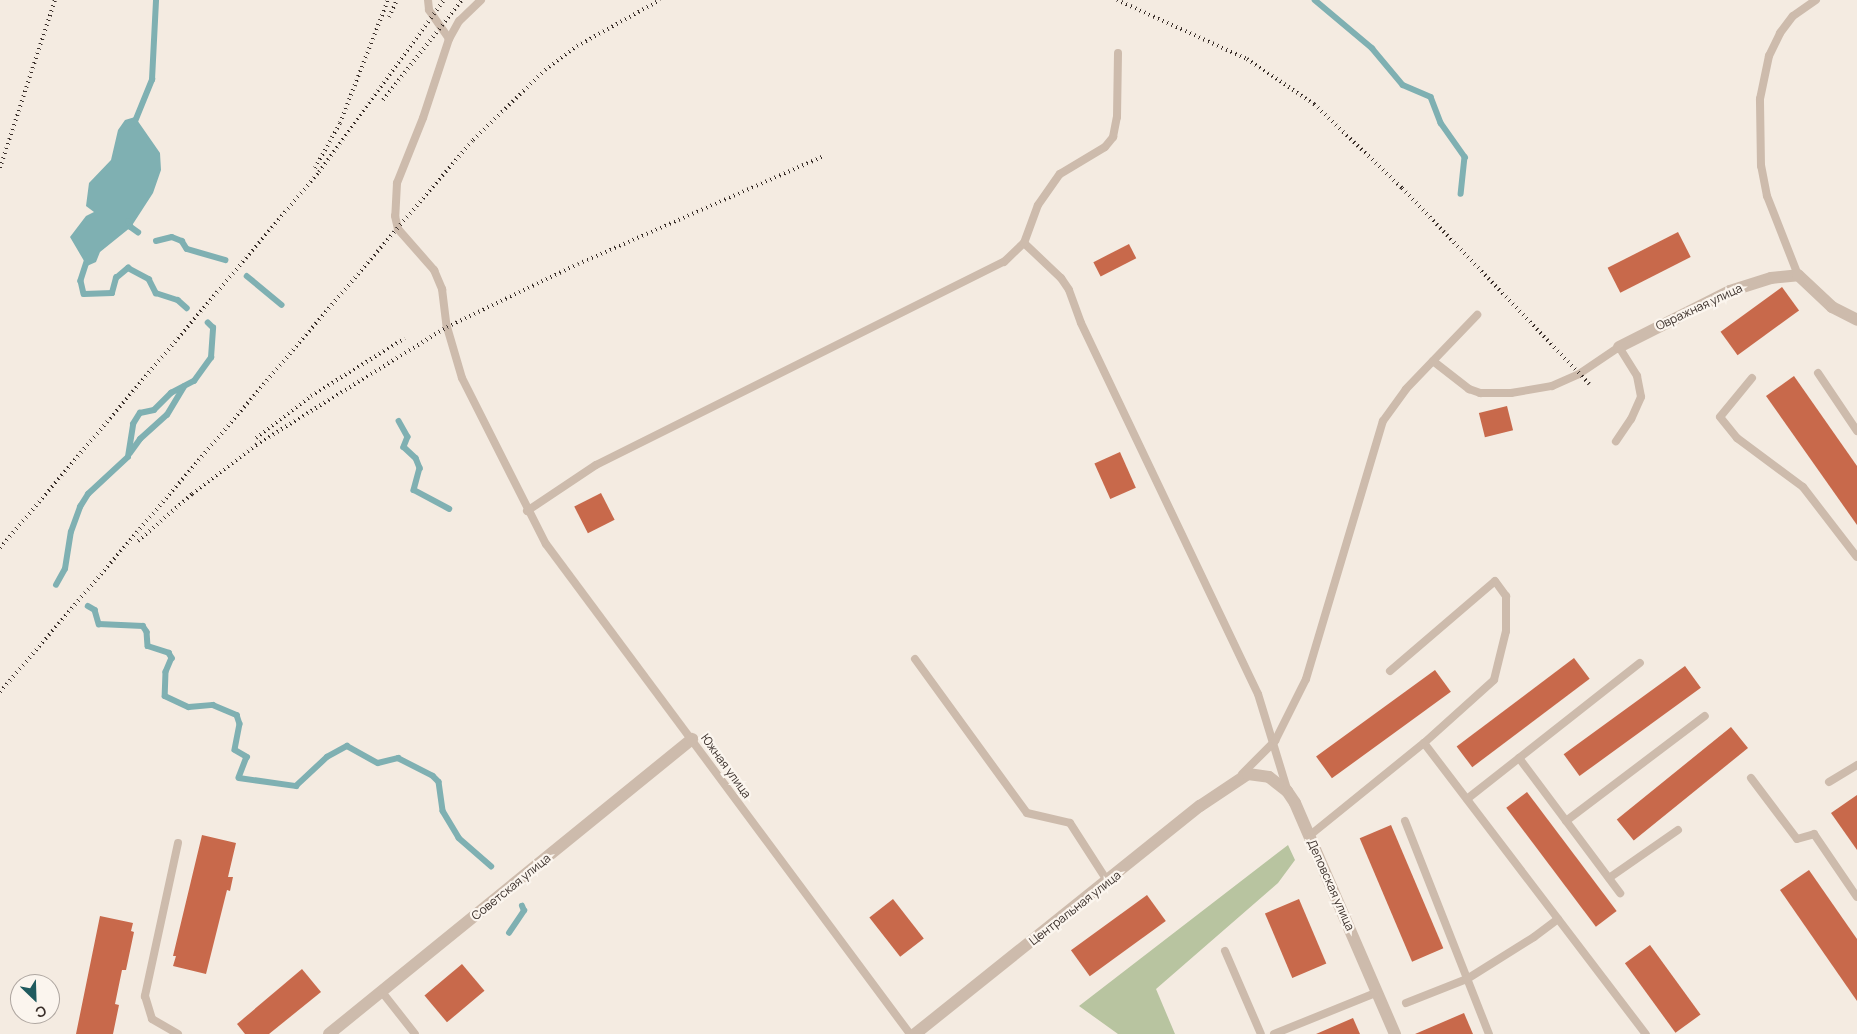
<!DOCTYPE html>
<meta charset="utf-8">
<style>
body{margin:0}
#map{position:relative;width:1857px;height:1034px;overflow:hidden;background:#f4ebe1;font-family:Manrope,sans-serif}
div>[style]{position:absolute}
.green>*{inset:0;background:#b8c4a0}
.water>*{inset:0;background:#7fb0b2}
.stream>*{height:5.5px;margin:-2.75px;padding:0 2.75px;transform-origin:2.75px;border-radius:2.75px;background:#7fb0b2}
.building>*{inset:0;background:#c8694b;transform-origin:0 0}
.service>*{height:8px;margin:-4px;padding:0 4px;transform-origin:4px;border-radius:4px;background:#cdbbac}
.minor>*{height:12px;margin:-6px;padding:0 6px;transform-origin:6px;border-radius:6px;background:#cdbbac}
.tertiary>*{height:12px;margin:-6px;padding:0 6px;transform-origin:6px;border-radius:6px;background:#cdbbac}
.rail>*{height:4px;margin-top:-2px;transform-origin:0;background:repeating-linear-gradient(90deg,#3b302b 0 1px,transparent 0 5px)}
span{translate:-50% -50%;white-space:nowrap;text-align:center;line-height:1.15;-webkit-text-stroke:4.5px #fbf5ee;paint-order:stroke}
.street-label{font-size:12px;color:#3b302b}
.north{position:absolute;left:10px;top:974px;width:50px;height:50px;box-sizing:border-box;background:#fbf5ee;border:1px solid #aea6a0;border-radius:50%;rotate:156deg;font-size:14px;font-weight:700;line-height:20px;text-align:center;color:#3b302b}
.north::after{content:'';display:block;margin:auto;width:18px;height:22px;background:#1f5a5e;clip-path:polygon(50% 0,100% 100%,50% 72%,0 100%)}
</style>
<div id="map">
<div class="green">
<i style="clip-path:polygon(1288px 845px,1295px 860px,1278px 883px,1156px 989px,1175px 1034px,1118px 1034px,1079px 1006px)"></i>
</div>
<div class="water">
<i style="clip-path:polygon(135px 117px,160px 153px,161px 170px,153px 193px,131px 227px,100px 252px,96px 262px,87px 266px,70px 237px,86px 216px,94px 212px,86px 206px,89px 183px,111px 160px,118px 130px,125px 120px)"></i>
</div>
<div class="stream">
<i style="left:1315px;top:0;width:75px;rotate:40.1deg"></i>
<i style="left:1372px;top:48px;width:48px;rotate:50deg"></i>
<i style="left:1403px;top:85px;width:30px;rotate:23deg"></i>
<i style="left:1431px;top:97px;width:28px;rotate:69deg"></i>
<i style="left:1441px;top:123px;width:42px;rotate:54.8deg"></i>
<i style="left:1465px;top:157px;width:37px;rotate:96deg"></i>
<i style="left:134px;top:124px;width:48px;rotate:-67.8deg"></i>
<i style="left:152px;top:80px;width:80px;rotate:-87.1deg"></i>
<i style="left:129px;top:221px;width:6px;rotate:72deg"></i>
<i style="left:131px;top:227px;width:9px;rotate:36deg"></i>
<i style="left:156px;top:241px;width:16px;rotate:-14deg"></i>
<i style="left:172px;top:237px;width:11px;rotate:22deg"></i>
<i style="left:182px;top:241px;width:9px;rotate:58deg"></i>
<i style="left:187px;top:249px;width:40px;rotate:16deg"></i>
<i style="left:88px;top:259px;width:23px;rotate:108deg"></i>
<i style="left:81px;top:281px;width:13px;rotate:77deg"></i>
<i style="left:84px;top:294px;width:28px;rotate:-2deg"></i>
<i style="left:112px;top:293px;width:16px;rotate:-75deg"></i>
<i style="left:116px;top:278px;width:16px;rotate:-40deg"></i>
<i style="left:128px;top:268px;width:24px;rotate:28deg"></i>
<i style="left:149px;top:279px;width:16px;rotate:63deg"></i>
<i style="left:156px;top:293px;width:23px;rotate:18deg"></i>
<i style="left:178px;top:300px;width:12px;rotate:42deg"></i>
<i style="left:247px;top:276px;width:45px;rotate:39.6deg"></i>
<i style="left:399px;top:421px;width:18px;rotate:61deg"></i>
<i style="left:408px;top:437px;width:11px;rotate:112deg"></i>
<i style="left:404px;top:447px;width:16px;rotate:43deg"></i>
<i style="left:416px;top:458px;width:11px;rotate:68deg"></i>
<i style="left:420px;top:468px;width:23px;rotate:105deg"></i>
<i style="left:414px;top:490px;width:40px;rotate:28deg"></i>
<i style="left:130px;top:453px;width:17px;rotate:-54deg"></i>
<i style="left:140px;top:439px;width:36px;rotate:-42deg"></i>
<i style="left:167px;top:415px;width:33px;rotate:-59deg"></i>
<i style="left:56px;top:585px;width:18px;rotate:-61deg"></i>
<i style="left:65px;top:569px;width:37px;rotate:-81deg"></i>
<i style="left:71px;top:532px;width:27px;rotate:-70deg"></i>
<i style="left:80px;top:507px;width:15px;rotate:-58deg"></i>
<i style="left:88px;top:494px;width:54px;rotate:-42.8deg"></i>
<i style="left:128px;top:457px;width:33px;rotate:-81deg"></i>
<i style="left:133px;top:424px;width:13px;rotate:-58deg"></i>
<i style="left:140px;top:413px;width:14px;rotate:-12deg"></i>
<i style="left:154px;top:410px;width:24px;rotate:-45deg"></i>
<i style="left:171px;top:393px;width:26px;rotate:-28deg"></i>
<i style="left:194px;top:381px;width:29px;rotate:-54deg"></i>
<i style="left:211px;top:358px;width:30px;rotate:-86deg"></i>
<i style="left:213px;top:328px;width:7px;rotate:-135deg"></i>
<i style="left:88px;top:606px;width:8px;rotate:30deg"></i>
<i style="left:95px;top:610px;width:15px;rotate:74deg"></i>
<i style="left:99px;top:624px;width:44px;rotate:2.6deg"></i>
<i style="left:143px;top:626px;width:7px;rotate:56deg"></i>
<i style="left:147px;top:632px;width:14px;rotate:86deg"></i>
<i style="left:148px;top:646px;width:22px;rotate:18deg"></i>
<i style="left:169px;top:653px;width:6px;rotate:59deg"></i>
<i style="left:172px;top:658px;width:15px;rotate:113deg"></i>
<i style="left:166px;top:672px;width:24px;rotate:92deg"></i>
<i style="left:165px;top:696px;width:26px;rotate:25deg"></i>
<i style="left:189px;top:707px;width:24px;rotate:-5deg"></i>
<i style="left:213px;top:705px;width:26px;rotate:23deg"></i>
<i style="left:237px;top:715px;width:9px;rotate:72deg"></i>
<i style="left:240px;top:724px;width:26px;rotate:101deg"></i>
<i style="left:235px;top:750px;width:14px;rotate:30deg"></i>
<i style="left:247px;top:757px;width:22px;rotate:111deg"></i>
<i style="left:239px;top:778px;width:58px;rotate:8deg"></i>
<i style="left:296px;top:786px;width:42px;rotate:-43.1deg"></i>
<i style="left:327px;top:757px;width:23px;rotate:-29deg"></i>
<i style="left:347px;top:746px;width:35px;rotate:29deg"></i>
<i style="left:378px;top:763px;width:21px;rotate:-14deg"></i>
<i style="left:398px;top:758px;width:39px;rotate:27deg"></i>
<i style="left:433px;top:776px;width:8px;rotate:45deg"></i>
<i style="left:439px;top:782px;width:29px;rotate:82deg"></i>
<i style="left:443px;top:811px;width:31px;rotate:59deg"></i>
<i style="left:459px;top:838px;width:43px;rotate:41.2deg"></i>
<i style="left:509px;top:933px;width:27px;rotate:-56deg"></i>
<i style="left:524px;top:911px;width:5px;rotate:-112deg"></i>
</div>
<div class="building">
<i style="left:1678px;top:232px;width:28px;height:79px;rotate:63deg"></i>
<i style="left:1129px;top:244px;width:16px;height:40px;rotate:63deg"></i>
<i style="left:1782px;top:287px;width:29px;height:76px;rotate:54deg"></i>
<i style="clip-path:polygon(1794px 376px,1857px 466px,1857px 525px,1766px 396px)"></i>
<i style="left:1507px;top:406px;width:25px;height:29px;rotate:76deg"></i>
<i style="left:1120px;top:452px;width:39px;height:28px;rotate:66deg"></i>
<i style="left:601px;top:493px;width:30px;height:30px;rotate:63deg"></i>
<i style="left:1574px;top:658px;width:26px;height:147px;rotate:53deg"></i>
<i style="left:1685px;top:666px;width:27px;height:150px;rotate:54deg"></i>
<i style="left:1435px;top:670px;width:27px;height:147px;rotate:54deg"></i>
<i style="left:1731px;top:727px;width:27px;height:147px;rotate:51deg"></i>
<i style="left:1527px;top:792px;width:149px;height:26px;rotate:53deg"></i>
<i style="clip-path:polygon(1857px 795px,1857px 850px,1831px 813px)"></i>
<i style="left:1391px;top:825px;width:134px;height:34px;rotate:67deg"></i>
<i style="clip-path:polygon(202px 835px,236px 843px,228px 877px,233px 877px,230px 891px,227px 890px,206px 974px,173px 966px,176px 956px,173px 956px)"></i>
<i style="clip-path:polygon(1809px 870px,1857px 939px,1857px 1001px,1780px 890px)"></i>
<i style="left:1147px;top:895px;width:32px;height:94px;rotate:54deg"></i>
<i style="left:893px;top:899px;width:50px;height:30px;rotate:52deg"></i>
<i style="left:1299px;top:899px;width:70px;height:37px;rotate:67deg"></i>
<i style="clip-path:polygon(100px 916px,133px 923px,131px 931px,134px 932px,126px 970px,122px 970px,115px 1004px,119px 1005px,113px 1034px,76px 1034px)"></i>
<i style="left:1650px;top:945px;width:86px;height:31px;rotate:54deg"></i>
<i style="left:462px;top:964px;width:35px;height:49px;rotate:50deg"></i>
<i style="clip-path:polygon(302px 969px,321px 992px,269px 1034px,245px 1034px,237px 1024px)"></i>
<i style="clip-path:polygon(1464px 1013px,1473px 1034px,1415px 1034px)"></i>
<i style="clip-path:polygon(1353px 1018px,1360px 1034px,1316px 1034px)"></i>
</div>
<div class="service">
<i style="left:428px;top:0;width:10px;rotate:84deg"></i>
<i style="left:429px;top:10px;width:35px;rotate:55deg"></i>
<i style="left:481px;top:0;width:30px;rotate:136deg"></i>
<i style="left:459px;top:21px;width:21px;rotate:119deg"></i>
<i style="left:449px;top:39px;width:83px;rotate:108.2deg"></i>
<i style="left:423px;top:118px;width:70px;rotate:111.8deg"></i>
<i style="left:397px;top:183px;width:33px;rotate:93deg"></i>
<i style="left:395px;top:216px;width:13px;rotate:77deg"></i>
<i style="left:398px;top:229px;width:55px;rotate:48.7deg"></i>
<i style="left:434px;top:270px;width:21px;rotate:67deg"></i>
<i style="left:442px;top:289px;width:38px;rotate:83deg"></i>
<i style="left:447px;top:327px;width:53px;rotate:73.6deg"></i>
<i style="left:462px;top:378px;width:186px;rotate:63.2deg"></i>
<i style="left:546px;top:544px;width:610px;rotate:53.39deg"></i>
<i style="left:1024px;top:243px;width:51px;rotate:43.4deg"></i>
<i style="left:1061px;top:278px;width:14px;rotate:56deg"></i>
<i style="left:1069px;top:290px;width:35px;rotate:70deg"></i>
<i style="left:1081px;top:323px;width:411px;rotate:64.5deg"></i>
<i style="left:1258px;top:694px;width:99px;rotate:73deg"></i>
<i style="left:1798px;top:275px;width:85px;rotate:-111.4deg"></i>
<i style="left:1767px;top:196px;width:31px;rotate:-101deg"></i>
<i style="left:1761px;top:166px;width:67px;rotate:-90.9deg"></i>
<i style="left:1760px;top:99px;width:44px;rotate:-78.2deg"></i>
<i style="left:1769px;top:56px;width:25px;rotate:-64deg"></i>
<i style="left:1780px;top:33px;width:21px;rotate:-53deg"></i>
<i style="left:1793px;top:16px;width:28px;rotate:-35deg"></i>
<i style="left:1433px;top:361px;width:46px;rotate:37.9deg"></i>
<i style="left:1469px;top:389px;width:12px;rotate:20deg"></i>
<i style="left:1480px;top:393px;width:31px"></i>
<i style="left:1511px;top:393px;width:42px;rotate:-9.7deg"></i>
<i style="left:1552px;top:386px;width:30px;rotate:-24deg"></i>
<i style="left:1579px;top:374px;width:48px;rotate:-34deg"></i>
<i style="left:1619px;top:347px;width:34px;rotate:58deg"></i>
<i style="left:1637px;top:376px;width:21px;rotate:79deg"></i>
<i style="left:1641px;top:397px;width:24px;rotate:114deg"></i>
<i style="left:1631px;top:419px;width:27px;rotate:124deg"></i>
<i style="left:1818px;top:373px;width:70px;rotate:56.1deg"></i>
<i style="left:1752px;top:378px;width:50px;rotate:129.4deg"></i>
<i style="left:1720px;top:417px;width:27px;rotate:51deg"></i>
<i style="left:1737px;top:438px;width:82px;rotate:36.6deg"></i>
<i style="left:1803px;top:487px;width:88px;rotate:52.4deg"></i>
<i style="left:527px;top:511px;width:83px;rotate:-33.7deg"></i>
<i style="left:596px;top:465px;width:456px;rotate:-26.5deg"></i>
<i style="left:1004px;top:262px;width:28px;rotate:-44deg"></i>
<i style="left:1024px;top:243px;width:40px;rotate:-69.8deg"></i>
<i style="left:1038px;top:205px;width:38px;rotate:-55deg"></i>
<i style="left:1060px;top:174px;width:52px;rotate:-31deg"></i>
<i style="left:1105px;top:147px;width:13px;rotate:-51deg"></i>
<i style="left:1113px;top:137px;width:20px;rotate:-79deg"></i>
<i style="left:1117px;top:117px;width:64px;rotate:-89.1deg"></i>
<i style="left:915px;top:659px;width:190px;rotate:54deg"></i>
<i style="left:1027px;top:813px;width:44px;rotate:13.1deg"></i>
<i style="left:1070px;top:823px;width:70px;rotate:57.2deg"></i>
<i style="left:1390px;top:671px;width:138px;rotate:-40.6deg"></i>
<i style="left:1495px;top:581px;width:19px;rotate:54deg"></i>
<i style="left:1506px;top:596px;width:35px;rotate:90deg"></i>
<i style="left:1506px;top:631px;width:50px;rotate:103.8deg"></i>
<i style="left:1494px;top:680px;width:94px;rotate:138deg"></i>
<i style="left:1519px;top:758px;width:169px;rotate:53.2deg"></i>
<i style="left:1242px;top:774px;width:47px;rotate:-45deg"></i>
<i style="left:1275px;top:741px;width:69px;rotate:-63.4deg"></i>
<i style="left:1306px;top:679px;width:269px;rotate:-73.4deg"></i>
<i style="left:1383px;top:421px;width:39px;rotate:-54deg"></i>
<i style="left:1406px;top:389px;width:103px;rotate:-46.2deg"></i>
<i style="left:1751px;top:778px;width:76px;rotate:53deg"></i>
<i style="left:1797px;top:839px;width:18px;rotate:-16deg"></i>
<i style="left:1814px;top:834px;width:76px;rotate:55.7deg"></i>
<i style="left:1829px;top:782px;width:33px;rotate:-31deg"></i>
<i style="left:1467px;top:799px;width:220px;rotate:-38.2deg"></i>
<i style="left:1405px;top:821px;width:229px;rotate:68.5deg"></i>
<i style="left:1566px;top:821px;width:174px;rotate:-37.1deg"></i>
<i style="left:1309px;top:836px;width:148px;rotate:-39deg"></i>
<i style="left:1424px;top:743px;width:366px;rotate:52.7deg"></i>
<i style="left:178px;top:843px;width:157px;rotate:102.2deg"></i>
<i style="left:145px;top:996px;width:24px;rotate:73deg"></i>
<i style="left:152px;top:1019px;width:30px;rotate:30deg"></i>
<i style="left:1609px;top:878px;width:84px;rotate:-34.8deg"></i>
<i style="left:1225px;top:951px;width:90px;rotate:66.6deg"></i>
<i style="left:382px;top:992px;width:53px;rotate:51.8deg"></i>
<i style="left:1406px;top:1003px;width:66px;rotate:-21.5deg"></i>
<i style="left:1467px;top:979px;width:79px;rotate:-32.1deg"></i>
<i style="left:1534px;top:937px;width:30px;rotate:-37deg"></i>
<i style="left:1274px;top:1034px;width:112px;rotate:-22deg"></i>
</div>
<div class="minor">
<i style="left:1619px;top:347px;width:124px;rotate:-26.8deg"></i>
<i style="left:1730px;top:291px;width:43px;rotate:-17.6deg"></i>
<i style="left:1771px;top:278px;width:27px;rotate:-6deg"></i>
<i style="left:1798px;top:275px;width:47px;rotate:43.3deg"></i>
<i style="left:1832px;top:307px;width:28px;rotate:27deg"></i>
<i style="left:329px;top:1034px;width:468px;rotate:-39.1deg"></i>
</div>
<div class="tertiary">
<i style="left:915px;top:1034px;width:365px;rotate:-38.7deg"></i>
<i style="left:1200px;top:806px;width:58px;rotate:-33.7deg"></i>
<i style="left:1248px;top:774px;width:21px;rotate:8deg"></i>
<i style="left:1269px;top:777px;width:23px;rotate:38deg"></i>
<i style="left:1287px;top:791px;width:14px;rotate:56deg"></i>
<i style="left:1295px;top:803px;width:252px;rotate:66.6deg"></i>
</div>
<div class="rail">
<i style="left:1117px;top:0;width:143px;rotate:24.4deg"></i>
<i style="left:1247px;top:59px;width:81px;rotate:33.9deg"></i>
<i style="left:1314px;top:104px;width:122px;rotate:43.7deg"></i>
<i style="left:1402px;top:188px;width:271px;rotate:46.3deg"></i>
<i style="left:389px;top:17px;width:19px;rotate:-65deg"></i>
<i style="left:383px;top:100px;width:127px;rotate:-51.7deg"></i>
<i style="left:0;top:168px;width:177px;rotate:-71.9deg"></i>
<i style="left:315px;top:168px;width:51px;rotate:-60.9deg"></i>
<i style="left:340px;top:123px;width:132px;rotate:-68.7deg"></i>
<i style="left:256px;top:438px;width:69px;rotate:-37.4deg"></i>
<i style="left:311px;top:396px;width:110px;rotate:-31.7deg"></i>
<i style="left:138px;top:541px;width:72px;rotate:-41deg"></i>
<i style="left:192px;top:494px;width:81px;rotate:-37.4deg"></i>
<i style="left:256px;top:445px;width:225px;rotate:-31.7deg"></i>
<i style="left:447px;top:327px;width:145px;rotate:-25.7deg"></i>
<i style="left:578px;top:264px;width:269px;rotate:-23.7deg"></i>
<i style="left:0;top:548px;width:493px;rotate:-49.7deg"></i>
<i style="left:319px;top:172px;width:213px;rotate:-54deg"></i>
<i style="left:0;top:692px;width:727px;rotate:-49.41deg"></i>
<i style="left:473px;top:140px;width:100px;rotate:-44.2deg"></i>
<i style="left:545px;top:70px;width:40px;rotate:-37deg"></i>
<i style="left:577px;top:46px;width:95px;rotate:-29deg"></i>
</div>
<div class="street-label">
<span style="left:1699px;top:307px;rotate:-25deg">Овражная улица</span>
<span style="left:726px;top:766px;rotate:54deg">Южная улица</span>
<span style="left:1331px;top:885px;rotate:66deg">Деповская улица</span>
<span style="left:511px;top:887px;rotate:-39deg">Советская улица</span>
<span style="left:1075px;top:908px;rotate:-38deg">Центральная улица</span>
</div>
<div class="north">С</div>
</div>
